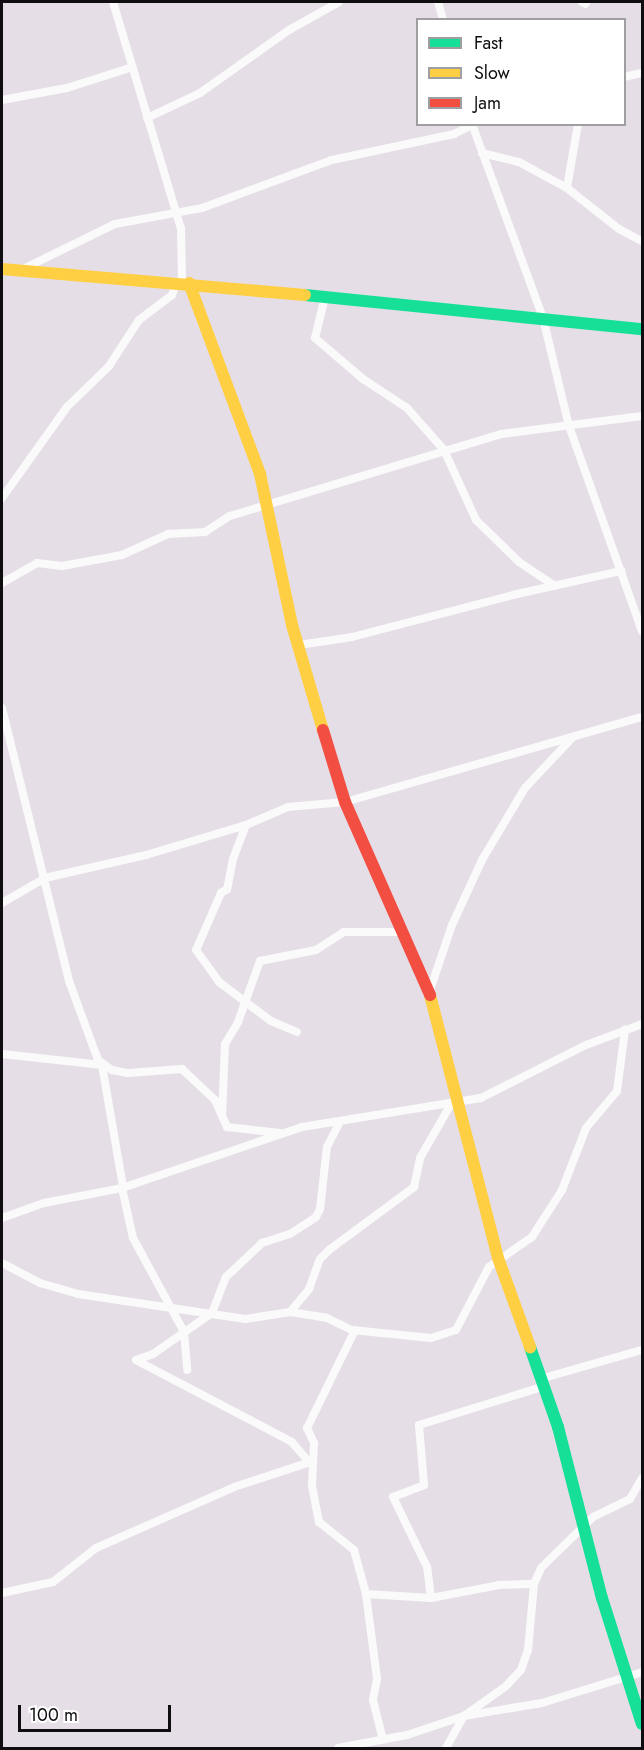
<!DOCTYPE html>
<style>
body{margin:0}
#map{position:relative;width:644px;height:1750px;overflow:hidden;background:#e5dee6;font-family:Jost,sans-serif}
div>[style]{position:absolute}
.street>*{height:8px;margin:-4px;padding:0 4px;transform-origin:4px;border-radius:4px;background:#fbfafb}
.fast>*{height:12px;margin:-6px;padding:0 6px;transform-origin:6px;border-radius:6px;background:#16e098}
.slow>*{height:12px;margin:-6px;padding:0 6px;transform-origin:6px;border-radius:6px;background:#ffcf43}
.jam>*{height:12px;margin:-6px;padding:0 6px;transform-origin:6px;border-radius:6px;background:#f24e42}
span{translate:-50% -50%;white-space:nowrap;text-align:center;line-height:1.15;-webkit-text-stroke:4.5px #fff;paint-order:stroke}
.frame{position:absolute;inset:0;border:3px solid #100d11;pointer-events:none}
.legend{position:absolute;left:416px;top:18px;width:210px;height:108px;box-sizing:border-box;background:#fff;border:2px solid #9f9ea0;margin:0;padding:8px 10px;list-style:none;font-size:18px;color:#100d11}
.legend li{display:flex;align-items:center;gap:12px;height:30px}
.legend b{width:30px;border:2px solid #9f9ea0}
.scale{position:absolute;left:18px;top:1705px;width:153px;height:27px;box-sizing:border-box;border:3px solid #100d11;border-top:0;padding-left:8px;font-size:18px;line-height:21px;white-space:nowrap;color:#100d11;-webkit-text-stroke:4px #fff;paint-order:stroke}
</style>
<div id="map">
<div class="street">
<i style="left:113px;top:2px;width:236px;rotate:73.3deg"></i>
<i style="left:181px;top:228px;width:54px;rotate:88.9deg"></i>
<i style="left:438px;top:2px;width:19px;rotate:74deg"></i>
<i style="left:582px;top:2px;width:4px;rotate:27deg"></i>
<i style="left:624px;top:77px;width:18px;rotate:-13deg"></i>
<i style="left:2px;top:100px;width:66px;rotate:-10.5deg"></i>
<i style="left:67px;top:88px;width:69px;rotate:-17.7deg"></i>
<i style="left:147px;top:118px;width:59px;rotate:-25.3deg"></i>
<i style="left:200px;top:93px;width:109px;rotate:-35.3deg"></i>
<i style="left:289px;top:30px;width:57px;rotate:-29.2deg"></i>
<i style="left:472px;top:124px;width:207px;rotate:69.9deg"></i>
<i style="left:543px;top:318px;width:111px;rotate:76.5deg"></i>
<i style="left:569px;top:426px;width:218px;rotate:70.4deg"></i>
<i style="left:578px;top:124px;width:65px;rotate:99.8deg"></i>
<i style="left:567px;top:188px;width:66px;rotate:38.3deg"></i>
<i style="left:619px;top:229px;width:26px;rotate:28deg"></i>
<i style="left:482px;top:153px;width:38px;rotate:14deg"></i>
<i style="left:519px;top:162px;width:55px;rotate:28.4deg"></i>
<i style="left:23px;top:269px;width:102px;rotate:-26.1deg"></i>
<i style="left:115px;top:224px;width:88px;rotate:-10.4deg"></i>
<i style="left:202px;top:208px;width:139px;rotate:-20.3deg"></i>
<i style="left:332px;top:160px;width:125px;rotate:-12deg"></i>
<i style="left:454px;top:134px;width:22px;rotate:-27deg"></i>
<i style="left:325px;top:297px;width:42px;rotate:103.7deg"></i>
<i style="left:315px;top:338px;width:63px;rotate:40.5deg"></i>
<i style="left:363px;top:379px;width:53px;rotate:33.4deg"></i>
<i style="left:407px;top:408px;width:56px;rotate:48.6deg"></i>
<i style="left:444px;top:450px;width:77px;rotate:65.4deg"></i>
<i style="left:476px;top:520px;width:60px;rotate:44.3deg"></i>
<i style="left:519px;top:562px;width:43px;rotate:33.7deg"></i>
<i style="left:2px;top:498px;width:112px;rotate:-54.5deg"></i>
<i style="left:67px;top:407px;width:59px;rotate:-44.3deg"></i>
<i style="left:109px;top:366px;width:55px;rotate:-56.9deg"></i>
<i style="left:139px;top:320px;width:41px;rotate:-37.1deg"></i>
<i style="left:172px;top:295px;width:14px;rotate:-69deg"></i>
<i style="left:2px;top:583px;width:40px;rotate:-29.7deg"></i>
<i style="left:37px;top:563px;width:25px;rotate:7deg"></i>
<i style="left:62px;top:566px;width:61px;rotate:-10.4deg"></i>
<i style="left:122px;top:555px;width:51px;rotate:-24.5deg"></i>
<i style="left:168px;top:534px;width:37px;rotate:-3deg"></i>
<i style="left:205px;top:532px;width:30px;rotate:-33deg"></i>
<i style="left:230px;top:516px;width:283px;rotate:-16.8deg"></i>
<i style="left:501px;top:434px;width:142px;rotate:-7.3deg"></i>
<i style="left:299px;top:645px;width:54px;rotate:-8.6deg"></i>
<i style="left:352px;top:637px;width:171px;rotate:-14.6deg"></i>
<i style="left:517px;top:594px;width:107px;rotate:-12.5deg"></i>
<i style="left:2px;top:708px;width:281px;rotate:76.2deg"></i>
<i style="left:69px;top:981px;width:84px;rotate:69.8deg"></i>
<i style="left:98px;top:1060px;width:17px;rotate:36deg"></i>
<i style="left:112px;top:1070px;width:16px;rotate:11deg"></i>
<i style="left:128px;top:1073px;width:54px;rotate:-4.2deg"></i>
<i style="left:182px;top:1069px;width:45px;rotate:43.2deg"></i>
<i style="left:215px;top:1100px;width:30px;rotate:66deg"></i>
<i style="left:227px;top:1127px;width:53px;rotate:6.5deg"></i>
<i style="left:246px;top:825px;width:36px;rotate:111deg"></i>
<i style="left:233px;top:859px;width:31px;rotate:101deg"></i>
<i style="left:227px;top:889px;width:7px;rotate:146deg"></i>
<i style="left:221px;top:893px;width:62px;rotate:113.7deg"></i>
<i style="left:196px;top:950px;width:39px;rotate:54deg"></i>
<i style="left:219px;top:982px;width:65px;rotate:36.9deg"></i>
<i style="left:271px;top:1021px;width:28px;rotate:23deg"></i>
<i style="left:2px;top:903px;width:50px;rotate:-30.2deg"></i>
<i style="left:45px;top:878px;width:104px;rotate:-12.8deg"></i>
<i style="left:146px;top:855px;width:104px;rotate:-16.7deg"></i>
<i style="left:246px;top:825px;width:46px;rotate:-23.2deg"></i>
<i style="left:288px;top:807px;width:57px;rotate:-5deg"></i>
<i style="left:345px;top:802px;width:309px;rotate:-16deg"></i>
<i style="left:429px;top:993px;width:72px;rotate:-71.3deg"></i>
<i style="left:452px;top:925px;width:72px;rotate:-65.2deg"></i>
<i style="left:482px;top:860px;width:84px;rotate:-59.2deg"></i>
<i style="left:525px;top:788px;width:69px;rotate:-46.8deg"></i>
<i style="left:2px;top:1054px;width:101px;rotate:6.3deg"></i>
<i style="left:102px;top:1065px;width:123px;rotate:80.2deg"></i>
<i style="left:222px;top:1116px;width:72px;rotate:-87.6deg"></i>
<i style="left:225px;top:1044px;width:26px;rotate:-59deg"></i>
<i style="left:238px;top:1022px;width:65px;rotate:-70.2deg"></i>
<i style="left:260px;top:961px;width:57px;rotate:-11.1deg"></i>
<i style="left:316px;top:950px;width:33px;rotate:-33deg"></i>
<i style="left:344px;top:932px;width:60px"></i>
<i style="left:122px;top:1188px;width:51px;rotate:77.6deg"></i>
<i style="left:133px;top:1238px;width:107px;rotate:61.5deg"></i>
<i style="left:184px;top:1332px;width:38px;rotate:85deg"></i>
<i style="left:2px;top:1218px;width:45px;rotate:-19.7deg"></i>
<i style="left:44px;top:1203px;width:79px;rotate:-10.9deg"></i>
<i style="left:122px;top:1188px;width:190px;rotate:-18.7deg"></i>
<i style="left:302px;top:1127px;width:181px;rotate:-9.2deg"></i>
<i style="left:481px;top:1098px;width:118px;rotate:-26.8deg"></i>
<i style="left:586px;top:1045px;width:60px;rotate:-20.6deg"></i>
<i style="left:2px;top:1263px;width:43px;rotate:27.8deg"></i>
<i style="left:40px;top:1283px;width:40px;rotate:16deg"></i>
<i style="left:78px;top:1294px;width:169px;rotate:8.5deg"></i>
<i style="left:245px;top:1319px;width:46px;rotate:-8.8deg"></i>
<i style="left:290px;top:1312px;width:30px;rotate:-50deg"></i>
<i style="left:309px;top:1289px;width:32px;rotate:-70deg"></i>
<i style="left:320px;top:1259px;width:13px;rotate:-45deg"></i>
<i style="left:329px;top:1250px;width:106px;rotate:-36.5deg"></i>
<i style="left:414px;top:1187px;width:30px;rotate:-78deg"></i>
<i style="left:420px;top:1158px;width:62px;rotate:-60.1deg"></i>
<i style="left:290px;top:1312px;width:37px;rotate:9deg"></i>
<i style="left:327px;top:1318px;width:28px;rotate:26deg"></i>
<i style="left:352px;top:1330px;width:79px;rotate:5.8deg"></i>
<i style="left:431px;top:1338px;width:26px;rotate:-18deg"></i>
<i style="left:456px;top:1330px;width:71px;rotate:-62.4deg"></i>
<i style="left:489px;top:1267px;width:52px;rotate:-34.9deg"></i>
<i style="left:532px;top:1237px;width:56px;rotate:-57.4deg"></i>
<i style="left:562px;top:1190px;width:66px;rotate:-68.8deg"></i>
<i style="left:586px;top:1128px;width:48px;rotate:-50deg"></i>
<i style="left:617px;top:1091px;width:62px;rotate:-82.5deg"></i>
<i style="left:355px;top:1330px;width:109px;rotate:116.1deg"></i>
<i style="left:307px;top:1428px;width:17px;rotate:65deg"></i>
<i style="left:314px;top:1443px;width:43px;rotate:92.7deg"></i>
<i style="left:312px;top:1486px;width:37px;rotate:79deg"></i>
<i style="left:319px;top:1522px;width:45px;rotate:38.7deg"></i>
<i style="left:354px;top:1550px;width:46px;rotate:74.7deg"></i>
<i style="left:366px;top:1594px;width:86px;rotate:82.6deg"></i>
<i style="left:377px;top:1679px;width:21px;rotate:101deg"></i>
<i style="left:373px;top:1700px;width:41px;rotate:76deg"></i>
<i style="left:540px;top:1379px;width:106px;rotate:-15.9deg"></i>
<i style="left:310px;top:1463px;width:28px;rotate:-131deg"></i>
<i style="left:292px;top:1442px;width:176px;rotate:-152.3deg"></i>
<i style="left:136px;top:1360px;width:18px;rotate:-19deg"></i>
<i style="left:153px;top:1354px;width:72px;rotate:-34.8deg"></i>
<i style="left:212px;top:1313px;width:39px;rotate:-69deg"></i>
<i style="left:226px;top:1277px;width:50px;rotate:-43.4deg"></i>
<i style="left:262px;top:1243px;width:29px;rotate:-18deg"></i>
<i style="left:290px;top:1234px;width:31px;rotate:-33deg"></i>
<i style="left:316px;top:1217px;width:9px;rotate:-63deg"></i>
<i style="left:320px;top:1209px;width:62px;rotate:-83.6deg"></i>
<i style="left:327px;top:1147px;width:28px;rotate:-63deg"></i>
<i style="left:2px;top:1593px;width:52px;rotate:-12.2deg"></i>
<i style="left:53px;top:1582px;width:55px;rotate:-38.3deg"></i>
<i style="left:96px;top:1548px;width:151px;rotate:-23.8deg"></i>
<i style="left:234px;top:1487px;width:83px;rotate:-18.2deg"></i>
<i style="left:366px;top:1594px;width:65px;rotate:3.5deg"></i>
<i style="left:431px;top:1598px;width:69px;rotate:-10.8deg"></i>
<i style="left:499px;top:1585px;width:35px;rotate:-2deg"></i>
<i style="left:431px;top:1598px;width:31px;rotate:-97deg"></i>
<i style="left:427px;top:1567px;width:78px;rotate:-115.9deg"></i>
<i style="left:393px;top:1497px;width:33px;rotate:-21deg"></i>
<i style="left:424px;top:1485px;width:60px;rotate:-94.8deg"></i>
<i style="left:419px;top:1425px;width:129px;rotate:-17.2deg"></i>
<i style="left:338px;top:1748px;width:70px;rotate:-10.7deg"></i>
<i style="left:407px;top:1735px;width:60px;rotate:-18.4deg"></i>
<i style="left:464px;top:1716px;width:79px;rotate:-9.5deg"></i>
<i style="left:542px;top:1703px;width:105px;rotate:-17.2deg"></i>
<i style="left:446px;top:1748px;width:37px;rotate:-61deg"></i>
<i style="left:464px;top:1716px;width:50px;rotate:-35.3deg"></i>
<i style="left:505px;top:1687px;width:23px;rotate:-47deg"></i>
<i style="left:521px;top:1670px;width:21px;rotate:-71deg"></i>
<i style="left:528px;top:1650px;width:66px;rotate:-84.8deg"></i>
<i style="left:534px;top:1584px;width:17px;rotate:-66deg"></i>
<i style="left:541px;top:1568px;width:73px;rotate:-44.4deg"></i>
<i style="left:593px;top:1517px;width:41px;rotate:-25.9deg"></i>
<i style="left:630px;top:1499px;width:24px;rotate:-60deg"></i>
</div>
<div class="fast">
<i style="left:305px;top:295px;width:339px;rotate:5.8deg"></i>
<i style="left:530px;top:1347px;width:85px;rotate:70.7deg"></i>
<i style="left:558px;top:1427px;width:177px;rotate:75.6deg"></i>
<i style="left:602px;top:1598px;width:132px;rotate:72.4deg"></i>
</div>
<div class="slow">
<i style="left:2px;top:269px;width:304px;rotate:4.9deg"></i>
<i style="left:189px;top:283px;width:204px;rotate:69.6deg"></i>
<i style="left:260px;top:474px;width:154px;rotate:78deg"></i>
<i style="left:292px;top:625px;width:109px;rotate:73.6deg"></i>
<i style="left:430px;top:995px;width:272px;rotate:75.5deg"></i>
<i style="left:498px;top:1258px;width:95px;rotate:70.2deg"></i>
</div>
<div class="jam">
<i style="left:323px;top:730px;width:75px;rotate:73deg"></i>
<i style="left:345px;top:802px;width:211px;rotate:66.2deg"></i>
</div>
<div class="frame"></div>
<ul class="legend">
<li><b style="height:8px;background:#16e098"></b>Fast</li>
<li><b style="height:8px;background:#ffcf43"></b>Slow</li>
<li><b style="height:8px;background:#f24e42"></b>Jam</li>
</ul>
<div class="scale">100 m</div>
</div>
